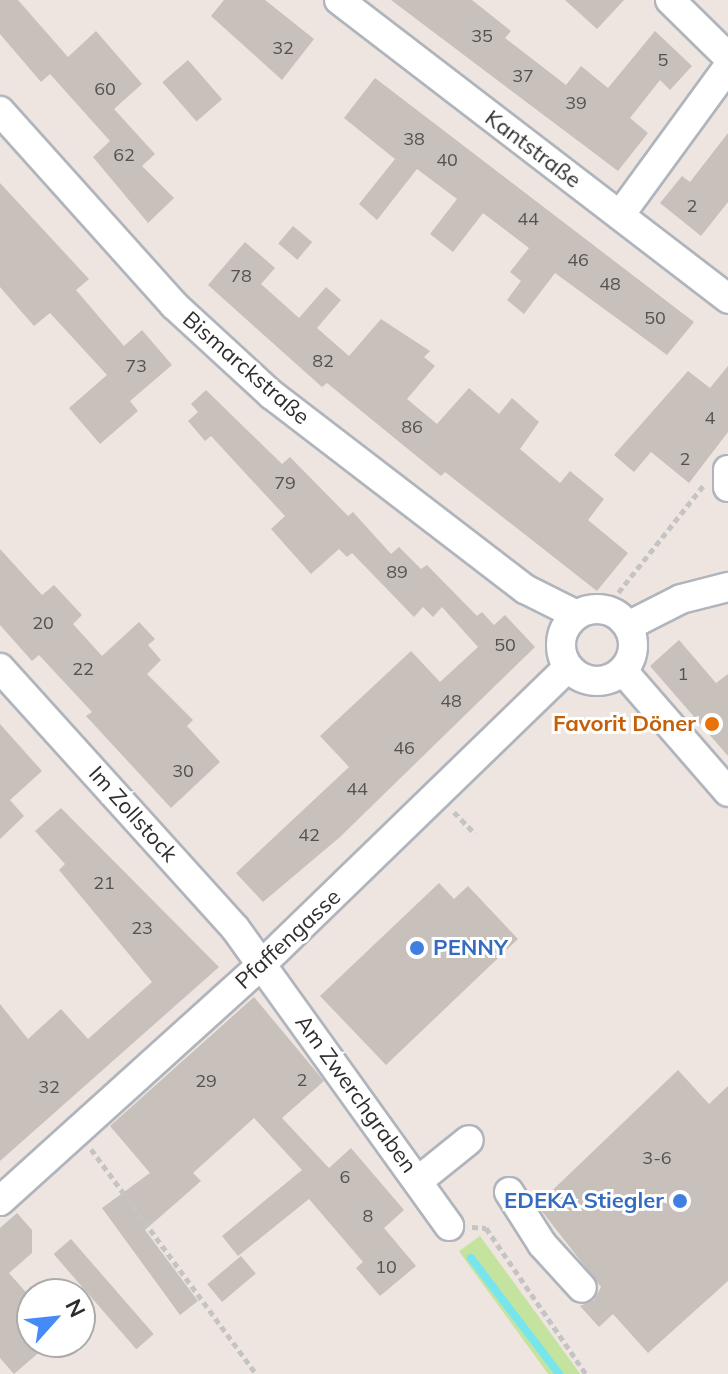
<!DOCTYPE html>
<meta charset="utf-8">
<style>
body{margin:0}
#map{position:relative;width:728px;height:1374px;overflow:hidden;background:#eee5e0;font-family:Mulish,sans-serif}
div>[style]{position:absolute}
.green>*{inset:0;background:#c4e39e;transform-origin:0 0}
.stream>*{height:8px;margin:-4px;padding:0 4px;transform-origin:4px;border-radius:4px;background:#77e5ed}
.building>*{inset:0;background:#c7c0bb;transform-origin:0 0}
.path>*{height:5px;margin-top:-2.5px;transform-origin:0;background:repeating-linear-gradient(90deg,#c4c4c4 0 6px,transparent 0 10px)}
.roads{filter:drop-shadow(2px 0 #b0b5bd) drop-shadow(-2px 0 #b0b5bd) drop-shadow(0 2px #b0b5bd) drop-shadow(0 -2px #b0b5bd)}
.minor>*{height:28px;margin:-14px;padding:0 14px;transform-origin:14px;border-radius:14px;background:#fff}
.minor>.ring{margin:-14px;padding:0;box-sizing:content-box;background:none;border:28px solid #fff;border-radius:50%}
.dots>*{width:22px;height:22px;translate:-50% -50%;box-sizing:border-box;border:4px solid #fff;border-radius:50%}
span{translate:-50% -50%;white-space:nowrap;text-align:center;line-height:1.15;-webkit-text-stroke:6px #fff;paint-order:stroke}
.number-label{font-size:18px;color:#545250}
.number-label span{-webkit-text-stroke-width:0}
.street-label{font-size:22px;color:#2d2d2d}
.food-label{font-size:22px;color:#c56008;font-weight:700}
.right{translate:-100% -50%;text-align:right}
.shop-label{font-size:22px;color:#366cbe;font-weight:700}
.left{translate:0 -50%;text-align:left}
.north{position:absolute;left:16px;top:1278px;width:80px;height:80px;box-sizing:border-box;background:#fff;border:2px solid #ababab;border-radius:50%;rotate:63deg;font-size:22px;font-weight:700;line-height:32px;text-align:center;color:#2d2d2d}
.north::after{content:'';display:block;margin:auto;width:28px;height:36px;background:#458af6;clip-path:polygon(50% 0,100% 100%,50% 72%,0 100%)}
</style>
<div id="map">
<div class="green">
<i style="left:480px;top:1236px;width:170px;height:26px;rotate:54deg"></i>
</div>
<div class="stream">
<i style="left:471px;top:1258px;width:146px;rotate:52.8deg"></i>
</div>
<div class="building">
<i style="clip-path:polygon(0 0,18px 0,68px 57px,96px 31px,142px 84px,114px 109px,155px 154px,142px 166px,174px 198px,148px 223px,93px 157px,110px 141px,50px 74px,41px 82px,0 34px)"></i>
<i style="clip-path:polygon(224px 0,265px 0,314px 39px,282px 80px,211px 16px)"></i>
<i style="clip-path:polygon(391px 0,472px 0,511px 31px,505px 38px,566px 85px,581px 66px,608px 88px,655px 31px,692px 66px,670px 90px,660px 80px,630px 118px,648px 133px,618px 171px)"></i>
<i style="clip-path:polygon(565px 0,624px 0,597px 29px)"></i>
<i style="left:188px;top:60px;width:52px;height:34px;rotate:49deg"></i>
<i style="clip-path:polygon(375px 78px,694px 322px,667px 355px,555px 273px,524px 314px,507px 300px,521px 281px,510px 272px,529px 248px,483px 213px,453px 252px,430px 234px,457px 199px,417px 169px,377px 220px,359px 204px,395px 159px,344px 118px)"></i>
<i style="clip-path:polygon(728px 133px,728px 202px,701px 236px,660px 203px,682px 176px,690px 182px)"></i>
<i style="clip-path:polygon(0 183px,89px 279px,76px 290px,124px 346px,142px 330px,172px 365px,130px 401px,138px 411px,100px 444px,69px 408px,107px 375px,50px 313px,34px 326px,0 287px)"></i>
<i style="left:293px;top:226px;width:25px;height:23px;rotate:40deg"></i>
<i style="clip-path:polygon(245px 242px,275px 268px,261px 284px,299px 318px,326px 287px,341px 300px,317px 328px,349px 356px,381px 319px,430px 351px,424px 357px,435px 366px,407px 399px,437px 424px,469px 388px,499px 414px,512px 398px,539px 422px,520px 449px,560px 483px,570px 471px,604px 499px,588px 520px,628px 553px,597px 591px,445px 472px,441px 476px,327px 383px,322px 387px,208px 285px)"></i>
<i style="clip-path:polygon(728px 366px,728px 432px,689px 483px,651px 452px,634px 472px,614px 455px,688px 371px,710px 388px)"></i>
<i style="clip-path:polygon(206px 390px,282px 464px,290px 457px,348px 516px,353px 512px,391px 554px,399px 547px,421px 569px,427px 565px,477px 616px,482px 612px,494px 625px,505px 615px,535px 647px,340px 837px,263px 902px,236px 873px,349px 767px,320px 736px,411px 651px,440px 682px,478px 647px,442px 607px,433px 617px,423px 607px,414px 617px,352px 553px,347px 557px,339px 549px,311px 574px,271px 529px,285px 516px,211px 436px,205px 441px,188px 421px,198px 412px,191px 404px)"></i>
<i style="clip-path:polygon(0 549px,42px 595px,54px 585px,82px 615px,73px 624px,102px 656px,139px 622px,155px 639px,148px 645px,161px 660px,147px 674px,193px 720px,187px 726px,220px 762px,171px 808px,86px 716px,92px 712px,39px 655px,32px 661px,0 625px)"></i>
<i style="clip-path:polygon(679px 640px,716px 683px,728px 674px,728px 756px,650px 666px)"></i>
<i style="clip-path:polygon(0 724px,42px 771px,10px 800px,24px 816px,0 839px)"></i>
<i style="clip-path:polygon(61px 808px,219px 967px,0 1161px,0 1004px,28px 1039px,61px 1009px,88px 1039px,152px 982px,59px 870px,65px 864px,35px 831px)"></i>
<i style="clip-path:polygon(439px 883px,454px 899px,468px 886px,518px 939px,386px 1065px,320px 996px)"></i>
<i style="clip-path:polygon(254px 997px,324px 1081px,282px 1118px,329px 1168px,351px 1148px,404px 1210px,384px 1228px,416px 1266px,380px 1296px,356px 1268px,363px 1262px,309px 1199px,238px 1256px,222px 1236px,302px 1170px,254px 1118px,193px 1173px,201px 1181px,145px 1230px,198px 1301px,180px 1315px,102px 1208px,150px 1173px,110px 1126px)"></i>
<i style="clip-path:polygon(678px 1070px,709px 1104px,728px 1086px,728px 1281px,648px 1353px,613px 1314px,599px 1327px,580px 1306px,594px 1300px,601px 1287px,537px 1205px)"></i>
<i style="clip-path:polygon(17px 1213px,32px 1230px,32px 1253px,9px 1273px,32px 1299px,32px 1342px,51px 1342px,14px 1374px,0 1358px,0 1228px)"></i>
<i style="left:71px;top:1239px;width:126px;height:23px;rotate:49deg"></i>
<i style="left:241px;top:1256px;width:23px;height:44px;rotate:50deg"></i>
</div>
<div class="path">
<i style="left:606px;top:608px;width:157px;rotate:-51.5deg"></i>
<i style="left:454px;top:812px;width:30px;rotate:46deg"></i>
<i style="left:91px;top:1149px;width:279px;rotate:53.7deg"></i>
<i style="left:472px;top:1227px;width:14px;rotate:4deg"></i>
<i style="left:486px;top:1228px;width:177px;rotate:55.6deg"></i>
</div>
<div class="roads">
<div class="minor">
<i style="left:339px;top:0;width:491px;rotate:37.5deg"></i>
<i style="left:670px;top:0;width:81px;rotate:44.5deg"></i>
<i style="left:0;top:111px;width:261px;rotate:48.1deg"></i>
<i style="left:174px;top:305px;width:133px;rotate:42.6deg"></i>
<i style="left:272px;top:395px;width:319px;rotate:37.5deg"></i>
<i style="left:525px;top:589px;width:58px;rotate:26.6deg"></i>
<i style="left:620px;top:215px;width:183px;rotate:-53.9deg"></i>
<i style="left:728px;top:470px;width:17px;rotate:90deg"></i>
<i class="ring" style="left:561px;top:609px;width:44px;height:44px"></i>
<i style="left:628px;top:626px;width:59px;rotate:-27deg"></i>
<i style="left:681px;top:599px;width:49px;rotate:-14.3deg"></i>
<i style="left:0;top:668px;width:350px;rotate:47.9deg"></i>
<i style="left:235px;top:928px;width:367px;rotate:54.3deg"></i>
<i style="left:623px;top:671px;width:160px;rotate:49deg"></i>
<i style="left:418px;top:1181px;width:65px;rotate:-38.8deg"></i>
<i style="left:509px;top:1192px;width:62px;rotate:57.6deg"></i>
<i style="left:542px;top:1244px;width:59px;rotate:47.7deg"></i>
<i style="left:0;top:1201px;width:353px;rotate:-42.1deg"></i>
<i style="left:262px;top:964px;width:426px;rotate:-44.1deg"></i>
</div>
</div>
<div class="dots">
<i style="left:712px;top:724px;background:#e8710a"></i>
<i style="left:417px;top:948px;background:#3f7fe0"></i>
<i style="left:680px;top:1201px;background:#3f7fe0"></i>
</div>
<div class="number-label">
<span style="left:482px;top:36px">35</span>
<span style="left:283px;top:48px">32</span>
<span style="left:663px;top:60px">5</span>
<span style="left:523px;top:76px">37</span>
<span style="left:105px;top:89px">60</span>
<span style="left:576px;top:103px">39</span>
<span style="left:414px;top:139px">38</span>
<span style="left:124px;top:155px">62</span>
<span style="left:447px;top:160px">40</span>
<span style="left:692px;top:206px">2</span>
<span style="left:528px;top:219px">44</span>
<span style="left:578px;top:260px">46</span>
<span style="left:241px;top:276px">78</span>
<span style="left:610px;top:284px">48</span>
<span style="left:655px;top:318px">50</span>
<span style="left:323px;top:361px">82</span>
<span style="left:136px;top:366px">73</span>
<span style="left:710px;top:418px">4</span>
<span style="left:412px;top:427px">86</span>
<span style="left:685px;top:459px">2</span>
<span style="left:285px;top:483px">79</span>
<span style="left:397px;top:572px">89</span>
<span style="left:43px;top:623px">20</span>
<span style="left:505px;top:645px">50</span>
<span style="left:83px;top:669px">22</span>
<span style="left:683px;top:674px">1</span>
<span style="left:451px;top:701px">48</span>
<span style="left:404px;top:748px">46</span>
<span style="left:183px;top:771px">30</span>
<span style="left:357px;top:789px">44</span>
<span style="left:309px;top:835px">42</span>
<span style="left:104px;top:883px">21</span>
<span style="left:142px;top:928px">23</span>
<span style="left:302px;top:1080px">2</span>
<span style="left:206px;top:1081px">29</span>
<span style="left:49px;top:1087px">32</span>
<span style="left:657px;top:1158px">3-6</span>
<span style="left:345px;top:1177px">6</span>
<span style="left:368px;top:1216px">8</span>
<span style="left:386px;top:1267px">10</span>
</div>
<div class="street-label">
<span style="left:533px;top:149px;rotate:37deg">Kantstraße</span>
<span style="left:246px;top:368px;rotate:41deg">Bismarckstraße</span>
<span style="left:133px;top:814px;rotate:48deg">Im Zollstock</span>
<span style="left:288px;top:939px;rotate:-43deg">Pfaffengasse</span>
<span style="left:356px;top:1094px;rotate:54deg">Am Zwerchgraben</span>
</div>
<div class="food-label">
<span class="right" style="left:696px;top:724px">Favorit Döner</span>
</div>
<div class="shop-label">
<span class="left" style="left:433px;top:948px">PENNY</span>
<span class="right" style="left:664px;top:1201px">EDEKA Stiegler</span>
</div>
<div class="north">N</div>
</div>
